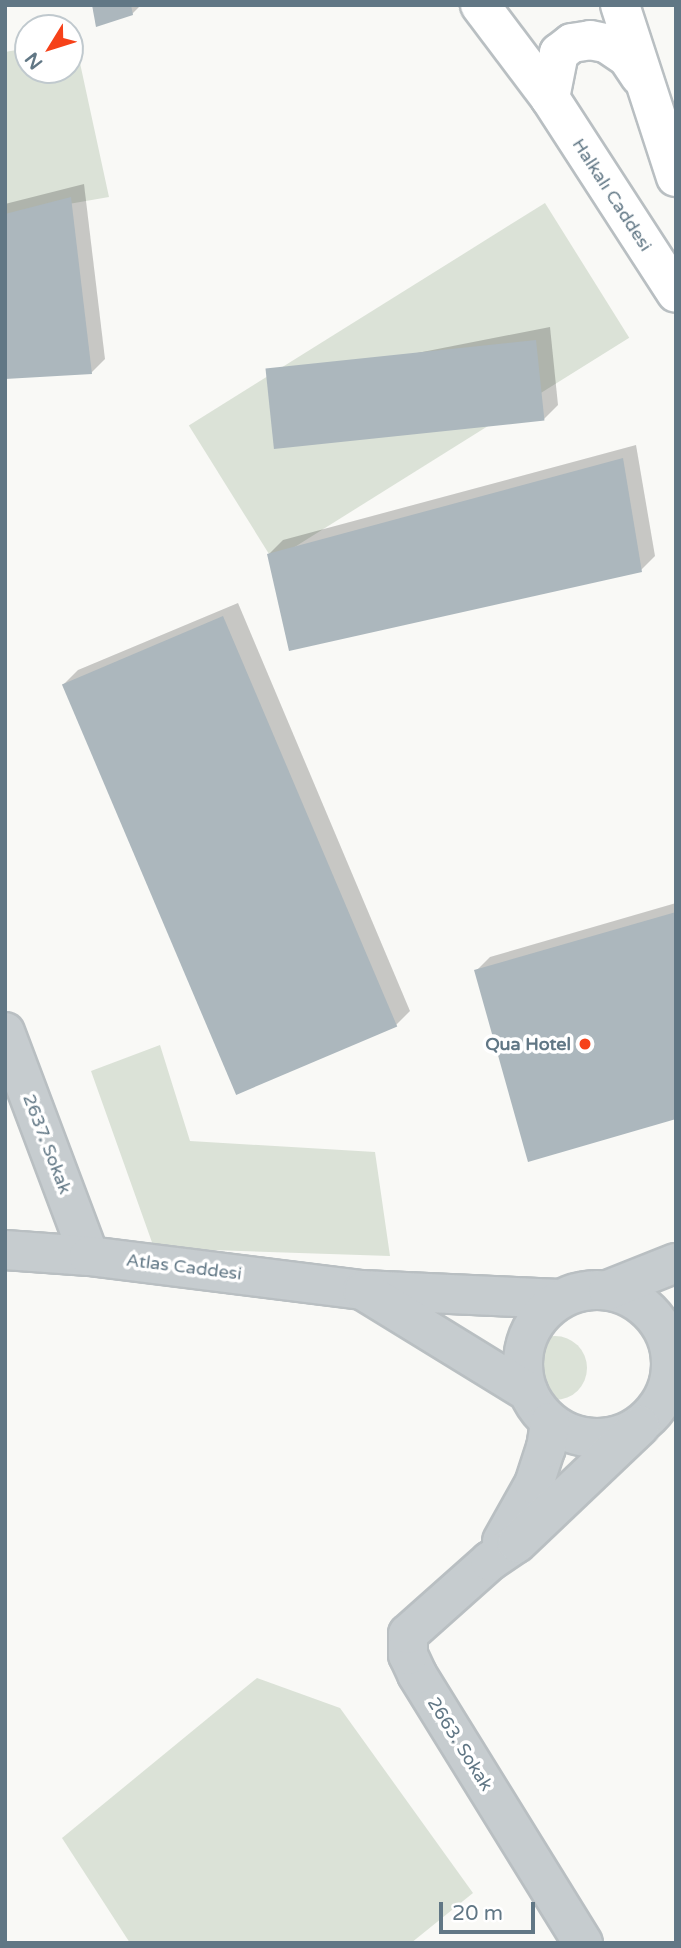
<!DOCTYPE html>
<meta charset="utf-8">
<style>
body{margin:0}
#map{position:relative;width:681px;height:1948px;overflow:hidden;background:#f9f9f6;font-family:"Varela Round",sans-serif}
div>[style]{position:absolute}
.green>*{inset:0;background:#dbe2d7;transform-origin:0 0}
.round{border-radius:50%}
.shadow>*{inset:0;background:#0003}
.building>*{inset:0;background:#acb7bd;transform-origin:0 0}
.roads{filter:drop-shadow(2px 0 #b9bfc2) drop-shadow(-2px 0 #b9bfc2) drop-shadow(0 2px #b9bfc2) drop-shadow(0 -2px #b9bfc2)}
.minor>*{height:38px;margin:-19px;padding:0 19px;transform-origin:19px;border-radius:19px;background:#c6cccf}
.minor>.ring{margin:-19px;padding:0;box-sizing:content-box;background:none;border:38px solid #c6cccf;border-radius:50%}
.major>*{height:38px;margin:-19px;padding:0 19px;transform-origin:19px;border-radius:19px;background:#fff}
.dots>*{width:19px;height:19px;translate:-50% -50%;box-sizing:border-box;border:4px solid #fff;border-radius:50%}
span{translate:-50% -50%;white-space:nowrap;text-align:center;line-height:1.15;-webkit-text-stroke:7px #fff;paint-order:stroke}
.street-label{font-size:18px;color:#617785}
.poi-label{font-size:18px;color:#617785;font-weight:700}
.right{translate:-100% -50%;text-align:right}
.frame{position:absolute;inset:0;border:7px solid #617785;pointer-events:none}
.north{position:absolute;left:14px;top:14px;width:70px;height:70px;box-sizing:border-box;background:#fff;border:2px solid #c0c9ce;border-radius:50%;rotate:232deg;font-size:19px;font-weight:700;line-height:28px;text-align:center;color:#617785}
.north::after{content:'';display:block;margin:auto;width:24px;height:32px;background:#f64119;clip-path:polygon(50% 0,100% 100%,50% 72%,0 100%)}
.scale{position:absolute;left:439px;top:1902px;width:96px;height:32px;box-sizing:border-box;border:4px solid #617785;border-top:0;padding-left:9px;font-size:21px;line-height:24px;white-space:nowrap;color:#617785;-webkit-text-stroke:5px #fff;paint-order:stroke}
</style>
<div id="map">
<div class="green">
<i style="clip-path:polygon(75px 40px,109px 197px,5px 215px,5px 52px,28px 48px,28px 70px,70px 70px,70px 41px)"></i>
<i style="left:545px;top:203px;width:159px;height:420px;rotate:58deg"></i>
<i style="clip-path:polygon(160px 1045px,190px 1141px,375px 1152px,390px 1256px,154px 1248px,91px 1071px)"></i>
<i class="round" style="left:523px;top:1336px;width:64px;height:64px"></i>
<i style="clip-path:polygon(257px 1678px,340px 1708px,473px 1893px,411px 1943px,130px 1943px,62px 1838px)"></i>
</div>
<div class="shadow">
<i style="clip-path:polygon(94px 5px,140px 5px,140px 6px,132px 14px)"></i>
<i style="clip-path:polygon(84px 184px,105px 359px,91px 373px,5px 377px,5px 204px)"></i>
<i style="clip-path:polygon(550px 327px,558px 405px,544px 419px,271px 393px,285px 379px)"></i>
<i style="clip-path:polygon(636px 445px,655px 556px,641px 570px,269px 554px,283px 540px)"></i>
<i style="clip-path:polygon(238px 603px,410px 1011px,396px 1025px,64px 684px,78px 670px)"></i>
<i style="clip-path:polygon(676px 903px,676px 1117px,476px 971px,490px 957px)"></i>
</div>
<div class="building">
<i style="clip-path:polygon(92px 5px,131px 5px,133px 15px,96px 27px)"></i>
<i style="clip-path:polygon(71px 197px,92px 374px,5px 379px,5px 214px)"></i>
<i style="left:536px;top:340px;width:81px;height:272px;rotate:84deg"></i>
<i style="clip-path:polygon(623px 458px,642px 572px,289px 651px,267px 554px)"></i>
<i style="left:223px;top:616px;width:446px;height:175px;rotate:67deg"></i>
<i style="clip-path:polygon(676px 912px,676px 1119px,528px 1162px,474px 970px)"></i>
</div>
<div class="roads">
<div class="minor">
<i style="left:5px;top:1032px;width:239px;rotate:69.4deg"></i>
<i style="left:5px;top:1250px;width:84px;rotate:4.1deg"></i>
<i style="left:89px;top:1256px;width:275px;rotate:7.1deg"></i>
<i style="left:362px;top:1290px;width:198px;rotate:2.6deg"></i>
<i class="ring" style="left:523px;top:1290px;width:110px;height:110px"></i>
<i style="left:608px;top:1290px;width:73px;rotate:-21.7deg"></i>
<i style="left:364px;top:1291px;width:193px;rotate:31.6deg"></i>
<i style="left:502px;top:1541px;width:65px;rotate:-60.7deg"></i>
<i style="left:534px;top:1484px;width:38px;rotate:-72deg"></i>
<i style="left:546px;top:1448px;width:26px;rotate:-81deg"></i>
<i style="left:583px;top:1943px;width:316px;rotate:-121.7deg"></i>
<i style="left:417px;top:1674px;width:21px;rotate:-115deg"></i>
<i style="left:408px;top:1655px;width:21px;rotate:-90deg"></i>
<i style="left:408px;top:1634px;width:110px;rotate:-41.7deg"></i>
<i style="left:490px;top:1561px;width:32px;rotate:-34deg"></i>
<i style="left:517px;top:1543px;width:170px;rotate:-43.6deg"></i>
</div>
<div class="major">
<i style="left:480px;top:5px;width:116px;rotate:53deg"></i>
<i style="left:550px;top:98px;width:232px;rotate:57.1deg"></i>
<i style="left:620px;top:5px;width:181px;rotate:72deg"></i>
<i style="left:550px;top:98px;width:46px;rotate:-78.7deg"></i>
<i style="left:559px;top:53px;width:16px;rotate:-38deg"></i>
<i style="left:572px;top:43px;width:18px;rotate:-9deg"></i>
<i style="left:590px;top:40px;width:16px;rotate:11deg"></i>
<i style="left:606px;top:43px;width:25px;rotate:34deg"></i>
<i style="left:627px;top:57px;width:23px;rotate:56deg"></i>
</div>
</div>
<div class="dots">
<i style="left:585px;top:1044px;background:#f64119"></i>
</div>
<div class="street-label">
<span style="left:612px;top:195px;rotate:57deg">Halkalı Caddesi</span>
<span style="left:47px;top:1144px;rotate:69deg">2637. Sokak</span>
<span style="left:184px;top:1267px;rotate:7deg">Atlas Caddesi</span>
<span style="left:460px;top:1744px;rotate:58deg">2663. Sokak</span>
</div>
<div class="poi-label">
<span class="right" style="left:571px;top:1044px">Qua Hotel</span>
</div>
<div class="frame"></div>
<div class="north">N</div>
<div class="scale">20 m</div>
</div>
